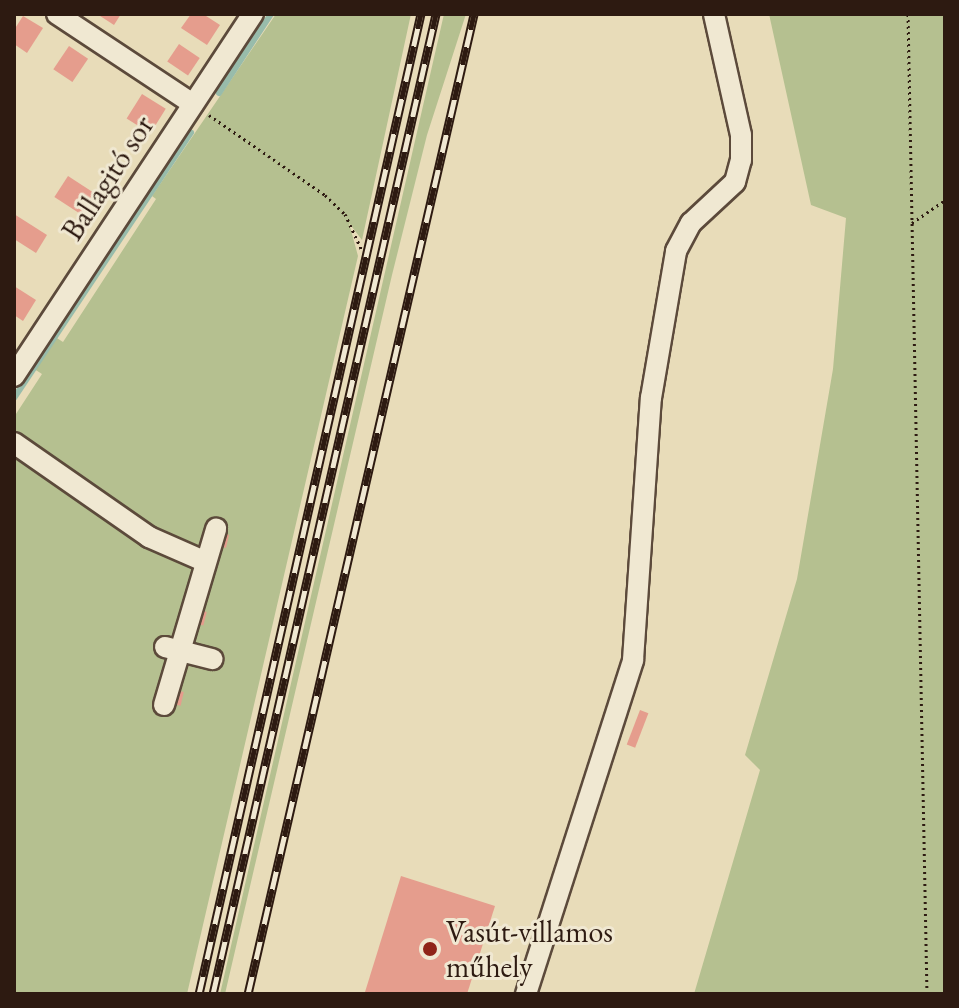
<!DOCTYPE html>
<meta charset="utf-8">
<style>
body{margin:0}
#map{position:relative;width:959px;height:1008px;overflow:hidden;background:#e8dcb9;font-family:"EB Garamond",serif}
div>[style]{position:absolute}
.green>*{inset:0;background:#b5c090}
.stream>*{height:6px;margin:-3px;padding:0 3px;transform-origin:3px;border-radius:3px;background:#98bcab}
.building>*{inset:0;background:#e59d8d;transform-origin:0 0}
.path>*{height:3px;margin-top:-1.5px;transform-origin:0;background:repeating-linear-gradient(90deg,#2d1a11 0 2px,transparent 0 6px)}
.roads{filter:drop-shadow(2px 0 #5c4a3b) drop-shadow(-2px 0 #5c4a3b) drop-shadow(0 2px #5c4a3b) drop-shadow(0 -2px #5c4a3b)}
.minor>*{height:20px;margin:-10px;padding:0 10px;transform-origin:10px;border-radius:10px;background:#f0e8d2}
.rail>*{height:9px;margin-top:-4.5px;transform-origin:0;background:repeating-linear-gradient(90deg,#f0e8d2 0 18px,#2d1a11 0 36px);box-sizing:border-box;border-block:2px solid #2d1a11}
.dots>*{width:22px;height:22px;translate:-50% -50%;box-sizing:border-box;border:4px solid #f0e8d2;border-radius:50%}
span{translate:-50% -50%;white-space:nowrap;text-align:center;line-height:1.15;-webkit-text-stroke:6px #f0e8d2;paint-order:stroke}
.street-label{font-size:30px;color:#2d1a11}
.poi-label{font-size:30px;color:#2d1a11}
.left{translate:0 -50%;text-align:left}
.frame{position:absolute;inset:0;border:16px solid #2d1a11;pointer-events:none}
</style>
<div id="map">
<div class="green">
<i style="clip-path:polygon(276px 14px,411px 14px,362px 240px,349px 223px,358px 256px,187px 994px,14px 994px,14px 417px,42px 374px,28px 365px,49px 333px,63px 342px,156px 199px,152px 196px)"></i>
<i style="clip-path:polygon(444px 14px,466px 14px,427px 135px,392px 275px,225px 994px,220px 994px)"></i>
<i style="clip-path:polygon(769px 14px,945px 14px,945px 994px,694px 994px,760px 770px,745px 755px,797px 579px,833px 369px,846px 218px,811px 205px)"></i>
</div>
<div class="stream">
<i style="left:219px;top:93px;width:95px;rotate:-56.6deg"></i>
<i style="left:14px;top:398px;width:319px;rotate:-56.3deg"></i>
</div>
<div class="building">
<i style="clip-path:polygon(97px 14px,121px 14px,114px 25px)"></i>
<i style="clip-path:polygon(191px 14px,203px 14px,220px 25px,207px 45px,181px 28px)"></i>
<i style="clip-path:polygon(23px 16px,43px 28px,27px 53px,14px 44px,14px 30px)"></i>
<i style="left:179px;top:44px;width:25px;height:21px;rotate:34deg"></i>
<i style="left:69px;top:46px;width:23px;height:28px;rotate:34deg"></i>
<i style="left:142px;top:94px;width:28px;height:29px;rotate:32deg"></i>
<i style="left:68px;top:176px;width:44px;height:25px;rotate:33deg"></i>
<i style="clip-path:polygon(14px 214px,47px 235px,36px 253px,14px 239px)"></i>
<i style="clip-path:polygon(14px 286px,36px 300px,23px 321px,14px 315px)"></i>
<i style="clip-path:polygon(222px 532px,229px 535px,226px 548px,218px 545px)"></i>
<i style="left:199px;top:610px;width:8px;height:14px;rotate:14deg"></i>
<i style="left:175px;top:690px;width:9px;height:14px;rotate:13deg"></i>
<i style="left:640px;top:710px;width:9px;height:37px;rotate:21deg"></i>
<i style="clip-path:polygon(401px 876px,495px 906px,467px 994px,365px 992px)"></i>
</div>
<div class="path">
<i style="left:908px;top:14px;width:980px;rotate:88.89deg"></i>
<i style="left:209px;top:115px;width:141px;rotate:34.6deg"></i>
<i style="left:325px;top:195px;width:28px;rotate:44deg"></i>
<i style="left:345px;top:214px;width:40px;rotate:65deg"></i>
<i style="left:912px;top:223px;width:40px;rotate:-34.9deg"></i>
</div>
<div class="roads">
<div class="minor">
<i style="left:57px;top:14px;width:163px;rotate:33.5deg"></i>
<i style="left:14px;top:376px;width:434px;rotate:-56.6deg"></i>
<i style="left:14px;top:443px;width:165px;rotate:34.8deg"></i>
<i style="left:149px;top:537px;width:62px;rotate:23.7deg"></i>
<i style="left:165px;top:647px;width:49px;rotate:14.3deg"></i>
<i style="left:164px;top:705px;width:184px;rotate:-73.5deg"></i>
<i style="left:526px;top:994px;width:351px;rotate:-72.2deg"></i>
<i style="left:633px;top:660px;width:263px;rotate:-86.1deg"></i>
<i style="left:651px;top:398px;width:149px;rotate:-80.3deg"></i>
<i style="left:676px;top:251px;width:32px;rotate:-62deg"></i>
<i style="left:691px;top:223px;width:60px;rotate:-43deg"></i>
<i style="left:735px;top:182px;width:23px;rotate:-75deg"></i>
<i style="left:741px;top:160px;width:25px;rotate:-90deg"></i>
<i style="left:741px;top:135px;width:124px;rotate:-102.6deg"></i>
</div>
</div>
<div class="rail">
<i style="left:199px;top:994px;width:1005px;rotate:-77.24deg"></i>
<i style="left:213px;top:994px;width:1005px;rotate:-77.18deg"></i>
<i style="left:248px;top:994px;width:1006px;rotate:-77.01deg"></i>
</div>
<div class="dots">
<i style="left:430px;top:949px;background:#8f2418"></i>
</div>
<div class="street-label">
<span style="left:108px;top:178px;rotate:-57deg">Ballagitó sor</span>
</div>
<div class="poi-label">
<span class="left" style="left:446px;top:949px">Vasút-villamos<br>műhely</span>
</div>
<div class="frame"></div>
</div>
